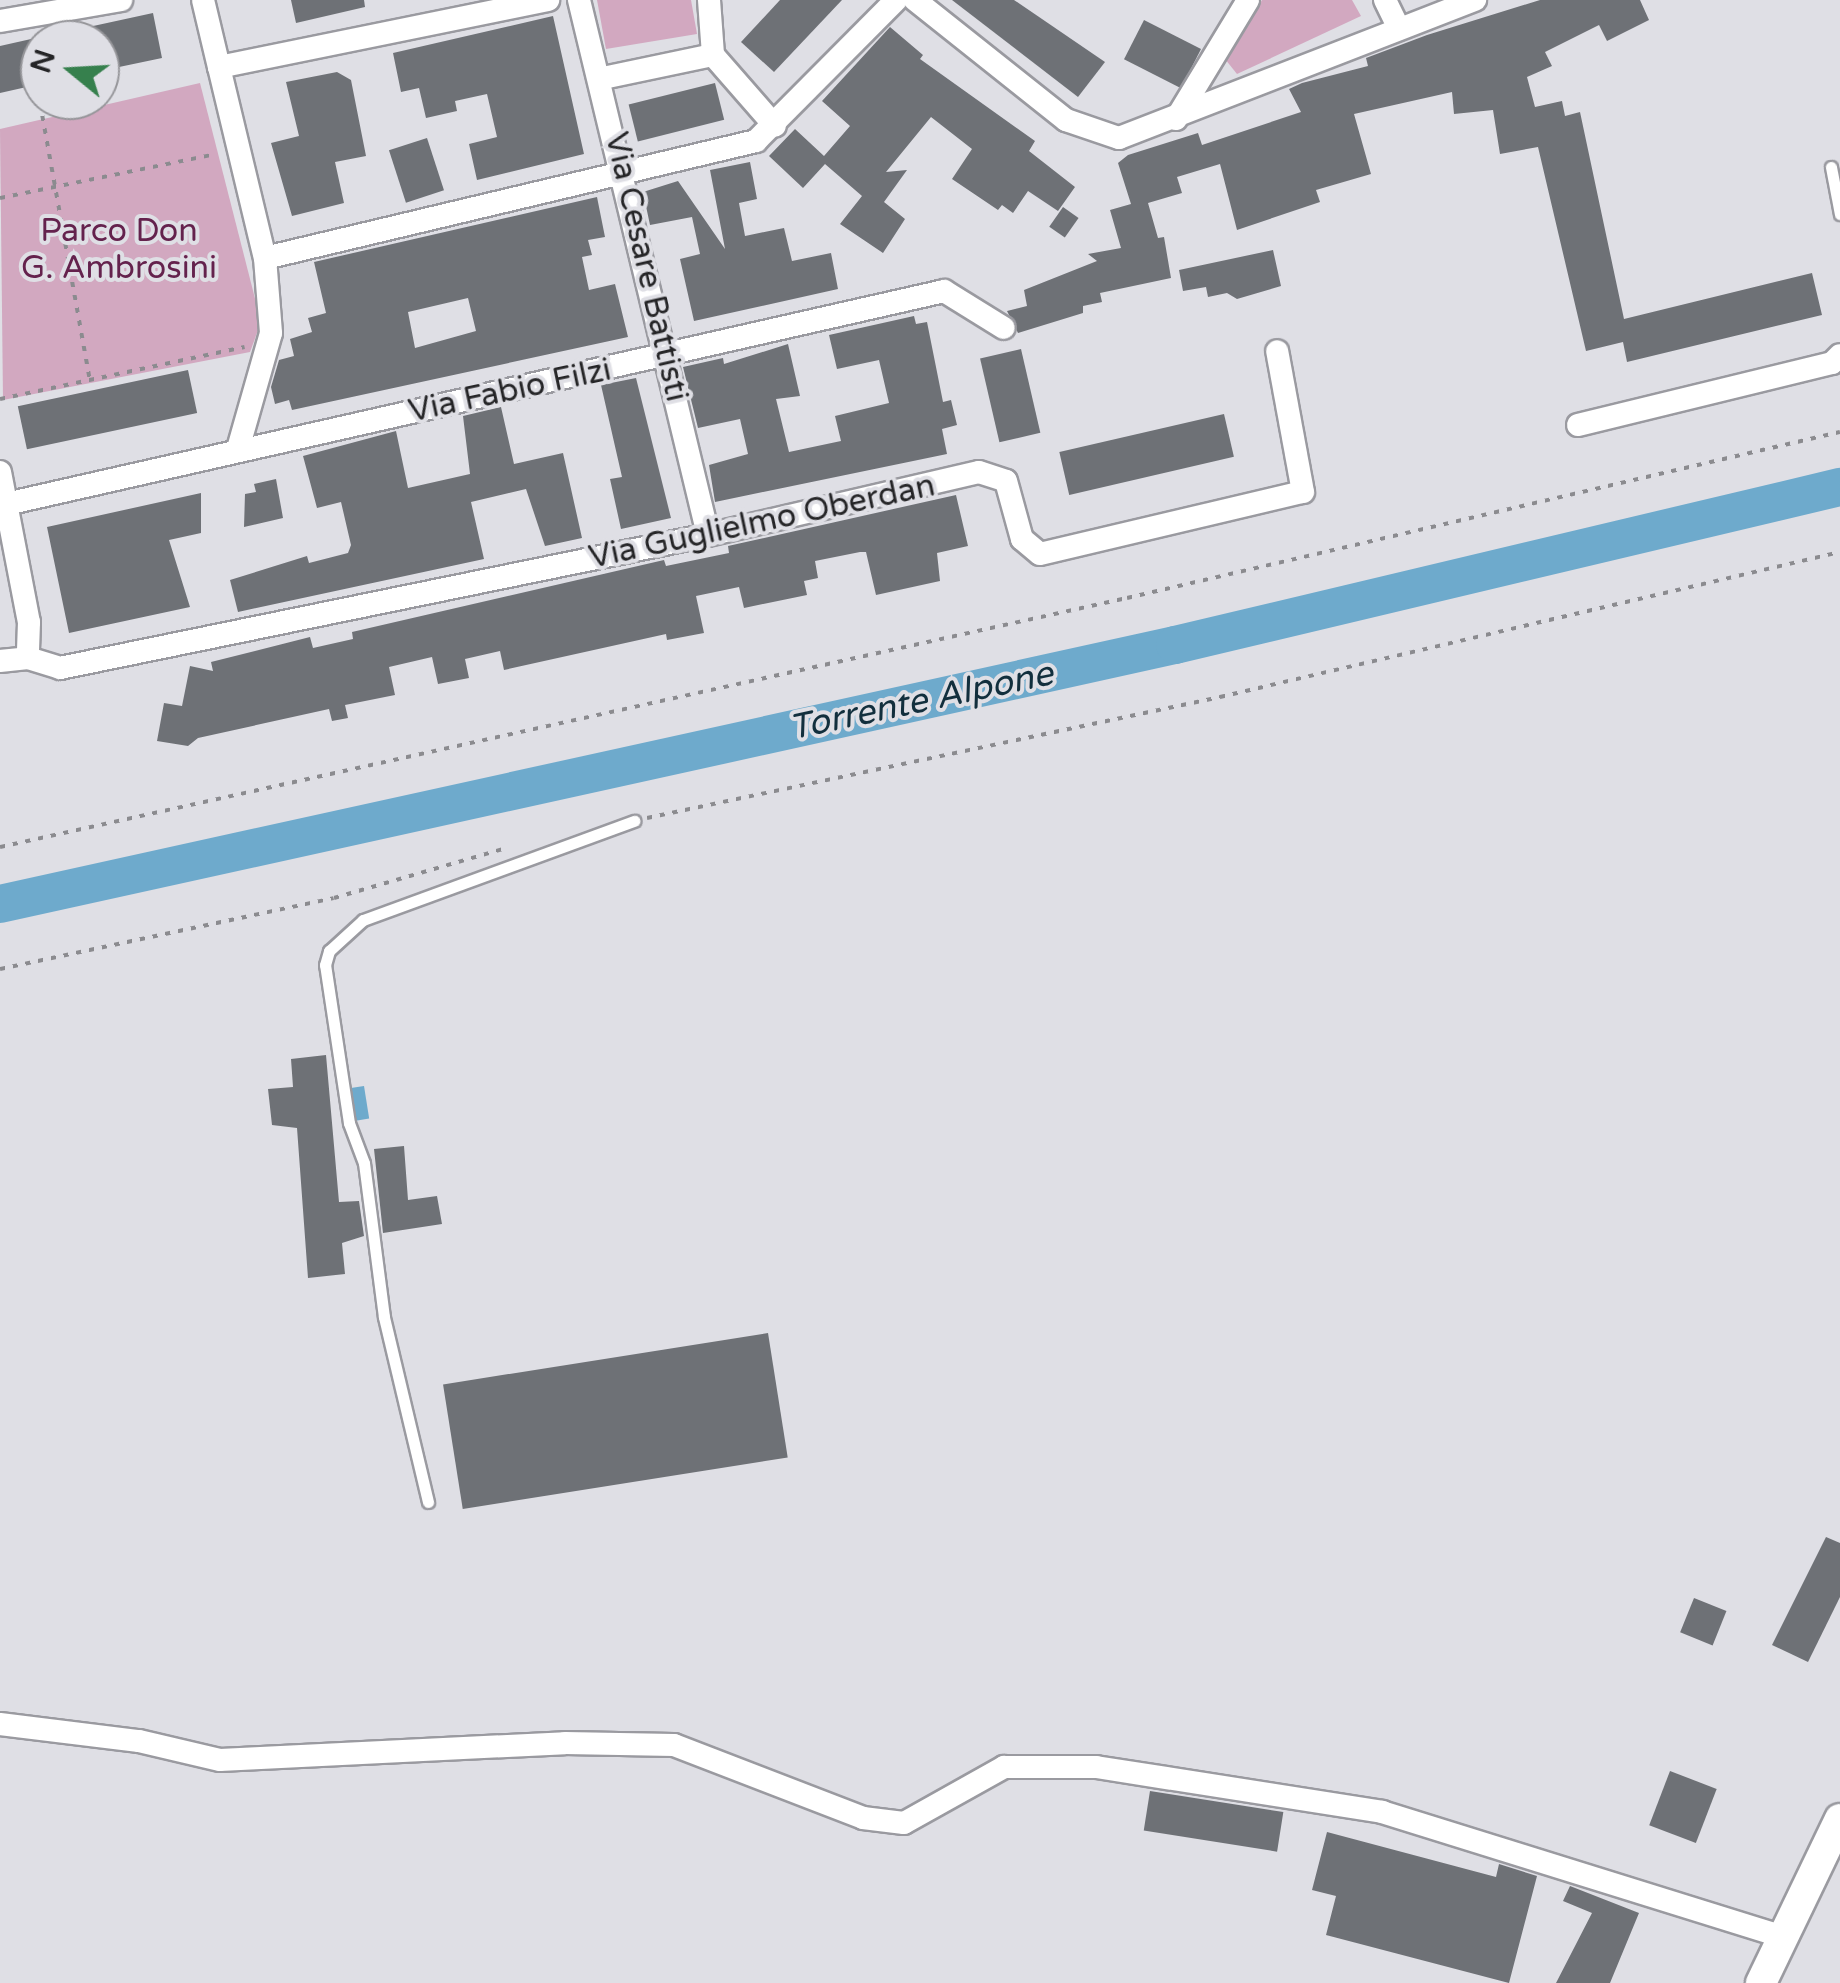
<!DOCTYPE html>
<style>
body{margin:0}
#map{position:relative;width:1840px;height:1983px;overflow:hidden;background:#dfdfe5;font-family:"Varela Round",sans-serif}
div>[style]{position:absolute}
.green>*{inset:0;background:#d2a8c0}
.water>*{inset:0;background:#6eaacc;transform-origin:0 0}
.river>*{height:38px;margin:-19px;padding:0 19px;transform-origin:19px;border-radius:19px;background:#6eaacc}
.building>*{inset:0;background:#6e7176;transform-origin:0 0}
.path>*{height:4px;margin-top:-2px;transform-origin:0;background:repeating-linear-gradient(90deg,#8b8b8f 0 5px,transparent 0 13px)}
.roads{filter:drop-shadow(2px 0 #9a9aa0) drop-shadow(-2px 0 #9a9aa0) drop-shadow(0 2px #9a9aa0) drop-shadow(0 -2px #9a9aa0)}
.lane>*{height:11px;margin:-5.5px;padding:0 5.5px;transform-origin:5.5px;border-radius:5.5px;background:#fff}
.street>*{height:22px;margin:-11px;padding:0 11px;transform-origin:11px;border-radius:11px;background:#fff}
.secondary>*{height:30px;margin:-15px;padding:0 15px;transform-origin:15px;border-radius:15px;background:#fff}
span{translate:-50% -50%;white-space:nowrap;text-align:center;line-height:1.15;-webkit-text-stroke:8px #dfdfe5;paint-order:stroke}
.park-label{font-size:32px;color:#64224d}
.street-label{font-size:32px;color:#252527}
.water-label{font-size:35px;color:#122f3d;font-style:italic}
.north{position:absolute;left:20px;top:20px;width:100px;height:100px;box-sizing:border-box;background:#dfdfe5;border:2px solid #959599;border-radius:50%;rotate:288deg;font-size:28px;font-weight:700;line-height:40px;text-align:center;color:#252527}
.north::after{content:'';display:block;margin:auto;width:35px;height:45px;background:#36804d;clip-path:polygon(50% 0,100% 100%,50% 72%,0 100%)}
</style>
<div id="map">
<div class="green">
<i style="clip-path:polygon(597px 0,691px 0,697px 34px,606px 49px)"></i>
<i style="clip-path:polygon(1262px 0,1352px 0,1361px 16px,1237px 74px,1225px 59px)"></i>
<i style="clip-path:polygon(200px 83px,261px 322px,250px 352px,3px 400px,0 129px)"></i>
</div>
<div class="water">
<i style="left:364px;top:1086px;width:33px;height:15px;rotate:81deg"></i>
</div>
<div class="river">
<i style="left:0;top:904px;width:1203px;rotate:-12.43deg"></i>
<i style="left:1175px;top:645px;width:684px;rotate:-13.37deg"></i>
</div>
<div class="building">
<i style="clip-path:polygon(291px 0,364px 0,365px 7px,296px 23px)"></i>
<i style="clip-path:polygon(780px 0,842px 0,774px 72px,741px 42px)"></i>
<i style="clip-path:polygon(952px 0,1014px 0,1105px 62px,1078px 97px)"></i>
<i style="clip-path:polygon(1540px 0,1640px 0,1649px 20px,1607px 41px,1599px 25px,1545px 52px,1552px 66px,1527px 77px,1535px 107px,1562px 101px,1565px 116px,1580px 112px,1624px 319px,1812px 273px,1822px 315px,1627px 362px,1623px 342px,1586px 351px,1538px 147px,1500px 154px,1493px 110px,1454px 114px,1452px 92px,1354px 114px,1371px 174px,1316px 190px,1320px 202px,1237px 230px,1220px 164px,1177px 177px,1182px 193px,1148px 203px,1158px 238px,1164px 237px,1171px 278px,1100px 293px,1102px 302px,1083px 306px,1083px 313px,1018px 333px,1007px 311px,1027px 306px,1024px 290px,1097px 261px,1088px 254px,1121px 248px,1110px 210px,1131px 204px,1118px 163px,1128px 155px,1198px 133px,1202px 145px,1301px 112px,1289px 89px,1302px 83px,1368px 66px,1366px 58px,1427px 35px)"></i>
<i style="clip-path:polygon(153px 13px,162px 58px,100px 71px,100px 40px,62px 40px,61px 33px)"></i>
<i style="clip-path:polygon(553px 16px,584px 154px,477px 180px,469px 144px,497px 137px,487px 94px,455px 101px,457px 111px,426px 118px,419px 88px,401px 92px,393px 53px)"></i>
<i style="left:1144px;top:20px;width:64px;height:44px;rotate:27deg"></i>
<i style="clip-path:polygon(890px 27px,923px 55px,920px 59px,1035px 141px,1029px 151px,1075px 187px,1058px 211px,1028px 191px,1013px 213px,1002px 205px,998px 210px,952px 179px,972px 149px,931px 117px,886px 172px,907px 170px,884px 202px,905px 219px,883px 253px,840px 224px,862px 196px,825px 164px,803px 188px,769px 156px,795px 129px,824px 156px,850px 126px,822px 101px)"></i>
<i style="clip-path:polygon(40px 37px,40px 84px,0 93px,0 46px)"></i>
<i style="clip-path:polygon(337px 72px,351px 80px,366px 156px,335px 162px,344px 203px,292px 216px,271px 143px,299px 136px,286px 82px)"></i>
<i style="left:715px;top:83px;width:38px;height:89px;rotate:76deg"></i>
<i style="left:427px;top:138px;width:55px;height:40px;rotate:72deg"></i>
<i style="clip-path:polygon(750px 162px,757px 199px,739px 203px,745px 236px,784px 228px,792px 261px,831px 253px,838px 289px,694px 321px,680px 259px,700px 254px,692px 217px,650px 225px,643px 192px,678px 181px,725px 249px,710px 170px)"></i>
<i style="clip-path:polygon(evenodd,597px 197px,605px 237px,588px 240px,592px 255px,582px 257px,589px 290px,615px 284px,628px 337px,292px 410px,289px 400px,275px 404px,271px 387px,279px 360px,294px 356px,290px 339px,312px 332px,308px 318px,326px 313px,314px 262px,597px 197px,468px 298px,476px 331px,415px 348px,408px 312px,468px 298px)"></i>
<i style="left:1063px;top:207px;width:19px;height:24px;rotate:35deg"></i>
<i style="clip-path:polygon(1273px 250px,1281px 286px,1237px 299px,1227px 293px,1208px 297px,1206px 287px,1183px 291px,1179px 270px)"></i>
<i style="clip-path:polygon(914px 316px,916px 324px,927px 322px,943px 402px,951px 400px,957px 425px,942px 429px,947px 454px,715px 502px,709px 465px,748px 454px,740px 419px,698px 428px,683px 367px,723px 358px,724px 364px,788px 344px,800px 396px,776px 399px,789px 452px,841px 441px,835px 416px,889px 403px,879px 360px,837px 369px,829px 335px)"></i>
<i style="left:1021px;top:349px;width:86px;height:42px;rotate:77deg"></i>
<i style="left:188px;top:370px;width:44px;height:174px;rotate:78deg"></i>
<i style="clip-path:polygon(636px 378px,671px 518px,621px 529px,610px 479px,622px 477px,601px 385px)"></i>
<i style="clip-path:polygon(501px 407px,514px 464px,563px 453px,582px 538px,545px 546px,526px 489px,471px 502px,484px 559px,238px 612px,230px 580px,307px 556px,309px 563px,348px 553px,351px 545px,341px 502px,317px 508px,303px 456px,396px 431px,408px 488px,470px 474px,463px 416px)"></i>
<i style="left:1224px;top:414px;width:44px;height:169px;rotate:77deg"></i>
<i style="clip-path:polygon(276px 479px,283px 518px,244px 527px,245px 494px,256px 492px,254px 484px)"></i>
<i style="clip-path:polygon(201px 493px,201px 533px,169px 540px,190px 607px,69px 633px,47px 527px)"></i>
<i style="clip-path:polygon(956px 495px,968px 546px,937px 553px,940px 581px,876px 595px,866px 552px,860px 552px,815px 561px,818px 578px,804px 581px,807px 595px,744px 608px,739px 587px,696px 596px,704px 633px,667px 640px,666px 634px,504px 670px,500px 651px,465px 659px,469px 678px,438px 684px,432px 657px,389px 667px,395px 695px,345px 705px,348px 718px,332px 721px,329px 709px,198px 738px,188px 746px,157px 741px,164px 703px,182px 706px,190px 666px,213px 671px,211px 662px,310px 637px,313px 648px,353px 639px,352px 632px,664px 560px,666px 566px,729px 553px,728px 546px)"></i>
<i style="clip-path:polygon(326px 1055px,339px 1202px,359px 1201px,364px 1236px,342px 1243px,345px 1274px,308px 1278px,297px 1128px,272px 1125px,268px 1089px,293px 1087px,291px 1059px)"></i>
<i style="clip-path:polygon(404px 1146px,408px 1200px,437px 1196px,442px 1224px,383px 1233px,374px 1149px)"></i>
<i style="left:768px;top:1333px;width:126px;height:329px;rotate:81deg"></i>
<i style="clip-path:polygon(1826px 1537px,1840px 1543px,1840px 1597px,1808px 1662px,1772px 1645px)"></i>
<i style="left:1694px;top:1598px;width:35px;height:37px;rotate:22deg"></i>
<i style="left:1670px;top:1771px;width:50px;height:58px;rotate:21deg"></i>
<i style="left:1150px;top:1791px;width:135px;height:40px;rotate:9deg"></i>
<i style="clip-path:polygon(1327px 1832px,1496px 1877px,1499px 1864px,1537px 1876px,1509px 1983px,1326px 1935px,1336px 1896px,1312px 1890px)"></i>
<i style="clip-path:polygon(1570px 1886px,1639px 1913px,1610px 1983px,1556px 1983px,1592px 1913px,1563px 1901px)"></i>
</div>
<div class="path">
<i style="left:40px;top:103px;width:281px;rotate:79.8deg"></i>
<i style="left:0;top:198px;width:220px;rotate:-11.5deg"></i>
<i style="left:0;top:399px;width:250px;rotate:-12deg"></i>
<i style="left:647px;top:818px;width:586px;rotate:-11.92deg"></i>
<i style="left:1220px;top:697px;width:637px;rotate:-13.16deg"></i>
<i style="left:0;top:847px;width:1154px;rotate:-12.46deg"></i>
<i style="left:1127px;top:598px;width:732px;rotate:-13.11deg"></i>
<i style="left:0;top:969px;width:341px;rotate:-12deg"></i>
<i style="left:334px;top:898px;width:179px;rotate:-16.2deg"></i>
</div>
<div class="roads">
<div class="lane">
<i style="left:1831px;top:167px;width:48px;rotate:79.2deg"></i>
<i style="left:428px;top:1502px;width:190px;rotate:-103.4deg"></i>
<i style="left:384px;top:1317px;width:155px;rotate:-97.4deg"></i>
<i style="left:364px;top:1163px;width:43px;rotate:-110.6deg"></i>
<i style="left:349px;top:1123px;width:160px;rotate:-98.6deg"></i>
<i style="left:325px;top:965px;width:15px;rotate:-74deg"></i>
<i style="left:329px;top:951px;width:46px;rotate:-42.4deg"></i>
<i style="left:363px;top:920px;width:289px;rotate:-20.1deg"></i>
</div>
<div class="street">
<i style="left:203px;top:0;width:69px;rotate:76.6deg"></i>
<i style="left:219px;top:67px;width:336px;rotate:-11.5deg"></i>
<i style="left:579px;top:0;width:550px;rotate:76.44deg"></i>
<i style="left:709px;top:0;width:55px;rotate:85.8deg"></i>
<i style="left:713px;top:55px;width:94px;rotate:48.9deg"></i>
<i style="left:915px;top:0;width:193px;rotate:38.5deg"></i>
<i style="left:1066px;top:120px;width:56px;rotate:18.8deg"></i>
<i style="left:1119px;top:138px;width:382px;rotate:-21.2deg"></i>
<i style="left:1385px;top:0;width:32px;rotate:64deg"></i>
<i style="left:0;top:21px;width:123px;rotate:-9.8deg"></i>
<i style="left:219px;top:67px;width:196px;rotate:76.5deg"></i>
<i style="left:265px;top:258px;width:75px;rotate:85.4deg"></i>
<i style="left:271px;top:333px;width:121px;rotate:105.9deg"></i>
<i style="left:603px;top:78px;width:112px;rotate:-11.8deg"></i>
<i style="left:1176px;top:119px;width:139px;rotate:-58.8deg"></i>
<i style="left:265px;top:258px;width:505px;rotate:-13.4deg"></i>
<i style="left:756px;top:141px;width:199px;rotate:-45.2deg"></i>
<i style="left:1578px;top:425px;width:261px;rotate:-13.7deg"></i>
<i style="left:1832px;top:363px;width:11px;rotate:-45deg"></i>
<i style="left:0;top:472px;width:153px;rotate:79.1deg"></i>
<i style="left:29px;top:622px;width:36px;rotate:92deg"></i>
<i style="left:6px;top:504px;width:962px;rotate:-12.79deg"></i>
<i style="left:944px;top:291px;width:70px;rotate:31.7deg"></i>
<i style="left:0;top:661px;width:28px;rotate:-6deg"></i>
<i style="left:28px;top:658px;width:34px;rotate:17deg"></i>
<i style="left:60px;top:668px;width:662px;rotate:-11.6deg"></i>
<i style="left:708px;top:535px;width:278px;rotate:-13.1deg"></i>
<i style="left:979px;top:472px;width:28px;rotate:18deg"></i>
<i style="left:1006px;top:481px;width:60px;rotate:74.6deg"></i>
<i style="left:1022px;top:539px;width:23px;rotate:40deg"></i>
<i style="left:1040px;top:554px;width:270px;rotate:-13.3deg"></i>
<i style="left:1303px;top:492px;width:143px;rotate:-100.4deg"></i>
<i style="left:0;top:1724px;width:140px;rotate:7deg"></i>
<i style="left:139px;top:1741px;width:83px;rotate:13.2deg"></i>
<i style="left:220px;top:1760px;width:345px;rotate:-2.8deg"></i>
<i style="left:565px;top:1743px;width:109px;rotate:1.1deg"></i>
<i style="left:674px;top:1745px;width:203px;rotate:21.1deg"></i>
<i style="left:863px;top:1818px;width:41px;rotate:7deg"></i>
<i style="left:904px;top:1823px;width:115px;rotate:-29.2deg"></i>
<i style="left:1004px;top:1767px;width:92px"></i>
<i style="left:1096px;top:1767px;width:290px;rotate:8.9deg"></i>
<i style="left:1382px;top:1812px;width:418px;rotate:17.3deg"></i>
</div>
<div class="secondary">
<i style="left:1761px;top:1983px;width:182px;rotate:-64.3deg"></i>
</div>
</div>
<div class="park-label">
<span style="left:119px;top:250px">Parco Don<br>G. Ambrosini</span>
</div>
<div class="street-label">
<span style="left:646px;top:267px;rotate:77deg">Via Cesare Battisti</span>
<span style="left:510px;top:391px;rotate:-12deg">Via Fabio Filzi</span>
<span style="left:762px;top:522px;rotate:-12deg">Via Guglielmo Oberdan</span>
</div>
<div class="water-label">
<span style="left:921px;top:701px;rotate:-12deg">Torrente Alpone</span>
</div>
<div class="north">N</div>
</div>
